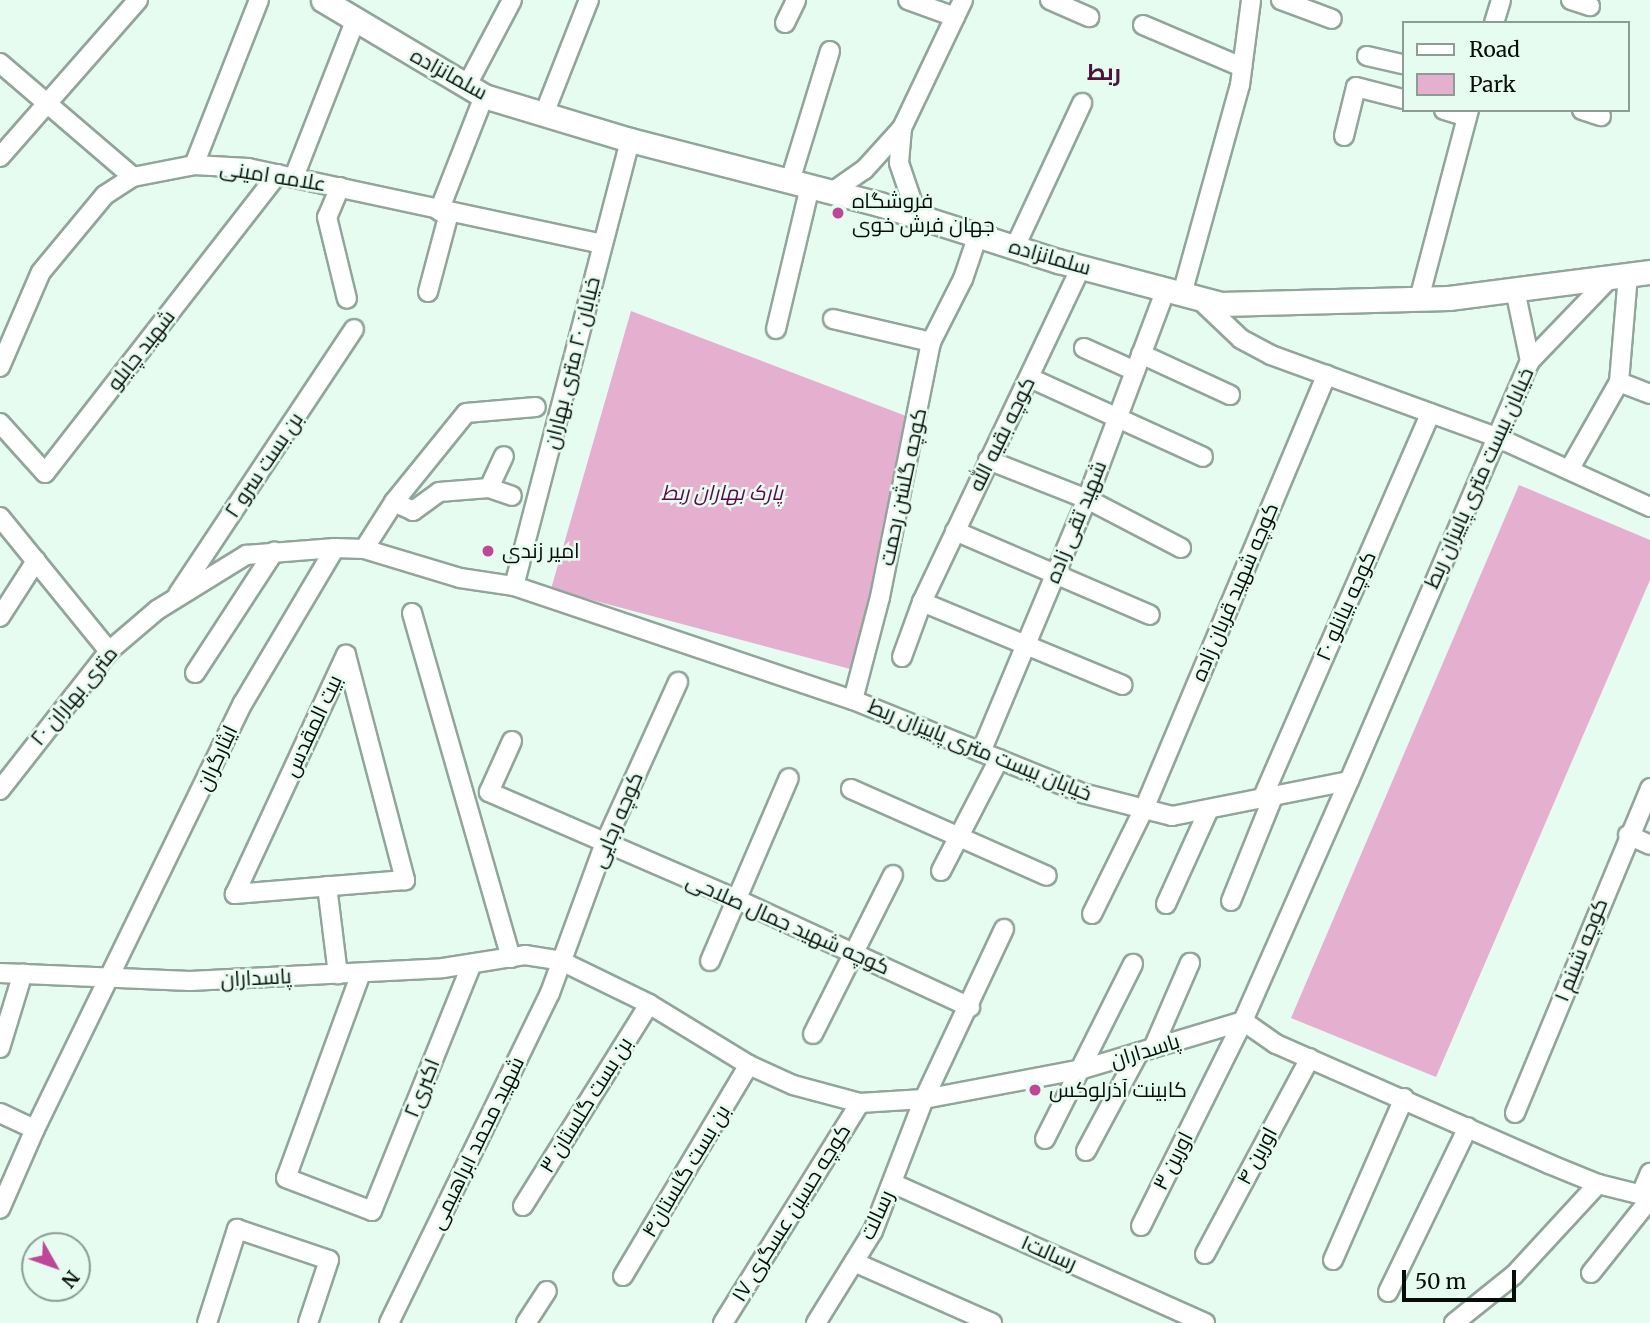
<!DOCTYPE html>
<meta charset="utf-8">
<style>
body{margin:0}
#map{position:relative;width:1650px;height:1323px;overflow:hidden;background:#e6fcf1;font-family:Merriweather,Cairo,serif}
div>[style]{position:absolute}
.green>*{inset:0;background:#e5afd0}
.roads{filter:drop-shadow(2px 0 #91a59b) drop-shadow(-2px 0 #91a59b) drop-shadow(0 2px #91a59b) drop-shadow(0 -2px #91a59b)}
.minor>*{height:18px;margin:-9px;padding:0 9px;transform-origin:9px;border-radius:9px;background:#fff}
.major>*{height:23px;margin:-11.5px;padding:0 11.5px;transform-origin:11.5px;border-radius:11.5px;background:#fff}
.dots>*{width:19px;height:19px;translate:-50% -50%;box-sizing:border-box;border:4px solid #e6fcf1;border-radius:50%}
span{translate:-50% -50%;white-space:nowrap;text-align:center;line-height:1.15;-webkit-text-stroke:5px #e6fcf1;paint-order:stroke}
.street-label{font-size:21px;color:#070d0a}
.poi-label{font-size:21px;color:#070d0a}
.left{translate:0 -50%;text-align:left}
.park-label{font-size:21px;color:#61054a;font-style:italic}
.neighbourhood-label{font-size:23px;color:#4d133b;font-weight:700}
.legend{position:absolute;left:1402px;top:21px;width:228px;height:91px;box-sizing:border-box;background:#e6fcf1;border:2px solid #8d9c95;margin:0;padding:9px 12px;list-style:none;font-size:21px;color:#070d0a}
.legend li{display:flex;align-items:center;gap:14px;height:35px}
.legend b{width:35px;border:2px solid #8d9c95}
.north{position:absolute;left:21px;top:1232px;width:70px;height:70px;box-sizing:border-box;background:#e6fcf1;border:2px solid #8d9c95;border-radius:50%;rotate:130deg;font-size:19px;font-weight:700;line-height:28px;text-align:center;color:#070d0a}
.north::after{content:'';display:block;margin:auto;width:24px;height:32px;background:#bf4699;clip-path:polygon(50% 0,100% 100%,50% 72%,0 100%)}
.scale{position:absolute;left:1402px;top:1270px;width:114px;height:32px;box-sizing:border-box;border:4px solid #070d0a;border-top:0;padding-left:9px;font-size:21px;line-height:24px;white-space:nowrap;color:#070d0a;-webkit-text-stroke:5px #e6fcf1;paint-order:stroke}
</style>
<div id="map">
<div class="green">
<i style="clip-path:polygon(631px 311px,906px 416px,854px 670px,551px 589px)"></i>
<i style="clip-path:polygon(1519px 485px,1650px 540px,1650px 580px,1436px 1077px,1291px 1018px)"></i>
</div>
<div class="roads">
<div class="minor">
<i style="left:908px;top:0;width:50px;rotate:19.9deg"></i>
<i style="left:1050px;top:0;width:43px;rotate:23.6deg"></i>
<i style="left:1281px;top:0;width:54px;rotate:20.4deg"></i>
<i style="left:1571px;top:0;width:20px;rotate:18deg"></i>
<i style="left:785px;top:23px;width:25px;rotate:-64deg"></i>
<i style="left:1494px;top:23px;width:24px;rotate:-73deg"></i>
<i style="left:1143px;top:25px;width:108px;rotate:23deg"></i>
<i style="left:1367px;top:56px;width:37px;rotate:13deg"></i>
<i style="left:0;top:63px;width:175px;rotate:40.6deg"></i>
<i style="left:466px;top:87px;width:98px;rotate:-62.1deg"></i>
<i style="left:1444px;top:110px;width:24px;rotate:17deg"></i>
<i style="left:1582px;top:110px;width:20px;rotate:18deg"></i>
<i style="left:544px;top:114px;width:123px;rotate:-68.5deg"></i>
<i style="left:902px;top:128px;width:35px;rotate:95deg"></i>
<i style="left:899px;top:163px;width:56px;rotate:71.2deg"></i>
<i style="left:1344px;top:136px;width:50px;rotate:-76.2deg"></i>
<i style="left:1356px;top:87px;width:49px;rotate:14.3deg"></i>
<i style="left:0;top:157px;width:209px;rotate:-48.7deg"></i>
<i style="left:194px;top:165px;width:177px;rotate:-68.5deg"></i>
<i style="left:294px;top:177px;width:168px;rotate:-68.6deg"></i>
<i style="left:790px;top:181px;width:136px;rotate:-72.9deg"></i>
<i style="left:340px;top:187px;width:33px;rotate:113deg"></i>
<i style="left:327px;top:217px;width:84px;rotate:76.3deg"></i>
<i style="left:832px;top:192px;width:39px;rotate:-35deg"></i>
<i style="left:864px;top:170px;width:57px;rotate:-47.9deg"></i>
<i style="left:902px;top:128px;width:142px;rotate:-64.5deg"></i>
<i style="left:439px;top:211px;width:123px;rotate:-68.6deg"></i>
<i style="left:1015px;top:247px;width:159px;rotate:-65deg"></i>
<i style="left:1515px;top:290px;width:73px;rotate:78.1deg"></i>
<i style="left:428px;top:292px;width:82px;rotate:-75.1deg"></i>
<i style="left:1182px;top:294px;width:217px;rotate:-74.5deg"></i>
<i style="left:1240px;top:85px;width:86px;rotate:-82.6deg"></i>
<i style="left:1199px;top:299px;width:58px;rotate:43.6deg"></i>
<i style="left:1241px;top:339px;width:34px;rotate:28deg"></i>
<i style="left:1271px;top:355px;width:237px;rotate:20deg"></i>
<i style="left:1494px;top:436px;width:171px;rotate:24.5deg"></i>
<i style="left:1419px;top:299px;width:196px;rotate:-75.2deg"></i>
<i style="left:833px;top:319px;width:101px;rotate:13.2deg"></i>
<i style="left:776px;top:329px;width:147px;rotate:-76.6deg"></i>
<i style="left:1084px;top:348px;width:56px;rotate:24.3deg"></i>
<i style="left:1141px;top:354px;width:98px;rotate:24.7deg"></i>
<i style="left:0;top:367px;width:103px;rotate:-66.7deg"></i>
<i style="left:41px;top:272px;width:100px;rotate:-50.3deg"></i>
<i style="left:105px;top:195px;width:33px;rotate:-33deg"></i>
<i style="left:133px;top:177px;width:62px;rotate:-11.1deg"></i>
<i style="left:194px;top:165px;width:54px;rotate:3.2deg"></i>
<i style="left:248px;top:168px;width:362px;rotate:12.1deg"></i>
<i style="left:1030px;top:378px;width:190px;rotate:24.5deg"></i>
<i style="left:1619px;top:382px;width:33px;rotate:21deg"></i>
<i style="left:0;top:423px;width:67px;rotate:48deg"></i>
<i style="left:45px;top:473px;width:379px;rotate:-52.1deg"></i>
<i style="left:988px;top:460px;width:106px;rotate:21.5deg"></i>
<i style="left:1087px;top:499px;width:106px;rotate:27.5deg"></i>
<i style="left:1569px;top:470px;width:101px;rotate:-60.4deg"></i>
<i style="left:1619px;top:382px;width:107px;rotate:-85.2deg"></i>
<i style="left:489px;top:488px;width:35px;rotate:-65deg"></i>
<i style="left:394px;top:502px;width:114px;rotate:-51deg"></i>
<i style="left:466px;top:413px;width:70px;rotate:-4.9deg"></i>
<i style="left:0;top:517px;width:173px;rotate:50.9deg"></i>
<i style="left:955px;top:531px;width:212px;rotate:23.3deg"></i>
<i style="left:364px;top:549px;width:56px;rotate:-57.4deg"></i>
<i style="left:394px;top:502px;width:21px;rotate:25deg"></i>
<i style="left:413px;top:511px;width:32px;rotate:-36deg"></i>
<i style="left:439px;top:492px;width:50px;rotate:-4.6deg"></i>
<i style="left:489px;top:488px;width:24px;rotate:19deg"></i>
<i style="left:514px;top:586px;width:461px;rotate:-75.4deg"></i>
<i style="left:178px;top:594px;width:318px;rotate:-56.4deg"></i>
<i style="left:922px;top:602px;width:217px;rotate:22.5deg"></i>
<i style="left:412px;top:613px;width:359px;rotate:74deg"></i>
<i style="left:0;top:617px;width:67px;rotate:-57.3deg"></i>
<i style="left:346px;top:655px;width:233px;rotate:75.3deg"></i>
<i style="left:405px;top:880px;width:171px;rotate:175.3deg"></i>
<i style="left:235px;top:894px;width:264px;rotate:-65.1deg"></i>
<i style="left:902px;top:657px;width:59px;rotate:-70deg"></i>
<i style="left:922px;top:602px;width:371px;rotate:-64.6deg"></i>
<i style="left:195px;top:673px;width:145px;rotate:-56.9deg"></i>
<i style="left:853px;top:700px;width:106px;rotate:-75.3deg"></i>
<i style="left:880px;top:597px;width:260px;rotate:-78.7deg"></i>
<i style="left:931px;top:342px;width:71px;rotate:-63.1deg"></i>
<i style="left:963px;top:279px;width:46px;rotate:-71.2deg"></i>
<i style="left:512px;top:741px;width:56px;rotate:114.3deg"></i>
<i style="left:489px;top:792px;width:269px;rotate:23.4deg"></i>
<i style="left:736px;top:899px;width:258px;rotate:24.8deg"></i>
<i style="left:981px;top:752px;width:274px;rotate:-67.3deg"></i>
<i style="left:1087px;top:499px;width:224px;rotate:-69.4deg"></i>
<i style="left:851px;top:789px;width:214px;rotate:23.9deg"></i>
<i style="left:0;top:790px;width:177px;rotate:-51.9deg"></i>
<i style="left:109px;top:651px;width:63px;rotate:-40.5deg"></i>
<i style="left:157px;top:610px;width:105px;rotate:-31.7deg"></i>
<i style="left:246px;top:555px;width:89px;rotate:-4.5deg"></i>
<i style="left:335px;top:548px;width:29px;rotate:2deg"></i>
<i style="left:364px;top:549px;width:100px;rotate:16.8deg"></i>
<i style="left:460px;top:578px;width:55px;rotate:8.4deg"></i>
<i style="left:514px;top:586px;width:358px;rotate:18.6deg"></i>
<i style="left:853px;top:700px;width:247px;rotate:22.1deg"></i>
<i style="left:1082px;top:793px;width:93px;rotate:14.3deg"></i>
<i style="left:1172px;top:816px;width:180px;rotate:-11.2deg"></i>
<i style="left:1349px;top:781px;width:457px;rotate:-66.7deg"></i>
<i style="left:1530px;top:361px;width:114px;rotate:-46.1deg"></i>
<i style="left:1262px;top:799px;width:421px;rotate:-66.4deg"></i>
<i style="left:1628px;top:835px;width:24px;rotate:24deg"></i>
<i style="left:941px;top:871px;width:126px;rotate:-62.6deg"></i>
<i style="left:327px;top:886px;width:89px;rotate:82.9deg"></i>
<i style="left:1231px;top:901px;width:112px;rotate:-68deg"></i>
<i style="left:1166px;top:904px;width:104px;rotate:-65.6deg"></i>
<i style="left:1092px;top:914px;width:117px;rotate:-63.7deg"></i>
<i style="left:1144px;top:809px;width:471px;rotate:-67.2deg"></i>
<i style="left:710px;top:961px;width:199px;rotate:-66.7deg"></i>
<i style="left:0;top:973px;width:190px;rotate:2.4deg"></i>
<i style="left:190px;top:981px;width:253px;rotate:-2.9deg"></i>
<i style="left:443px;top:968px;width:83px;rotate:-9deg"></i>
<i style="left:525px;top:955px;width:36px;rotate:9deg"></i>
<i style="left:561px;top:961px;width:98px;rotate:26deg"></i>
<i style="left:649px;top:1004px;width:117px;rotate:31.4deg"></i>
<i style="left:749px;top:1065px;width:48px;rotate:24.4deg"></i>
<i style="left:793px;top:1085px;width:69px;rotate:15deg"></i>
<i style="left:860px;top:1103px;width:64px;rotate:-3.6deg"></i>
<i style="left:924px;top:1099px;width:162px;rotate:-10.7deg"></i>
<i style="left:1083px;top:1069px;width:167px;rotate:-16.7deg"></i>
<i style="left:361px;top:973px;width:218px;rotate:110.1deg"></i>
<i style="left:286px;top:1178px;width:92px;rotate:21deg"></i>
<i style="left:372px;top:1211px;width:266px;rotate:-68deg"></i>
<i style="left:1243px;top:1021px;width:40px;rotate:34.9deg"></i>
<i style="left:1276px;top:1044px;width:298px;rotate:23.7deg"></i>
<i style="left:1549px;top:1164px;width:53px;rotate:22.2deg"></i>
<i style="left:1598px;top:1184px;width:54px;rotate:14deg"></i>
<i style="left:813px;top:1034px;width:178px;rotate:-63.3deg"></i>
<i style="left:0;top:1048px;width:78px;rotate:-73deg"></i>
<i style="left:1153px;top:1048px;width:93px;rotate:-66.5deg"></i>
<i style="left:0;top:1113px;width:38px;rotate:25deg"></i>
<i style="left:35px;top:1129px;width:87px;rotate:113.6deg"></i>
<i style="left:1515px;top:1113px;width:352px;rotate:-67.4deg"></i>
<i style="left:35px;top:1129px;width:474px;rotate:-64deg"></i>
<i style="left:243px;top:703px;width:180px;rotate:-59.3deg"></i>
<i style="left:1045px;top:1139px;width:196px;rotate:-63.3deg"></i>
<i style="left:1086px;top:1151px;width:112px;rotate:-61.8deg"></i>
<i style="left:892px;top:1183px;width:343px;rotate:24.1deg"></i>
<i style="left:1641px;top:1194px;width:23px;rotate:-67deg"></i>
<i style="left:523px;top:1206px;width:238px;rotate:-58deg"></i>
<i style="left:1141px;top:1226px;width:229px;rotate:-63.5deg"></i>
<i style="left:1243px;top:1021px;width:262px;rotate:-66.2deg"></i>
<i style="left:1205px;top:1254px;width:222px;rotate:-61.8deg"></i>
<i style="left:1333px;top:1260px;width:177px;rotate:-66.3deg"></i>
<i style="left:854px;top:1262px;width:151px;rotate:23.8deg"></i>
<i style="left:1591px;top:1273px;width:95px;rotate:-51.4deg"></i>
<i style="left:623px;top:1276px;width:246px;rotate:-59.2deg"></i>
<i style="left:1388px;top:1292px;width:183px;rotate:-64.1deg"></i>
<i style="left:207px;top:1323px;width:99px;rotate:-72.3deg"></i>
<i style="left:237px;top:1229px;width:97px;rotate:18.6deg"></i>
<i style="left:329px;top:1260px;width:66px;rotate:108.4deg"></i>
<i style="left:389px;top:1323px;width:367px;rotate:-64deg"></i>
<i style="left:550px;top:993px;width:160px;rotate:-69.9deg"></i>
<i style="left:605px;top:843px;width:177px;rotate:-65.6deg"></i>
<i style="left:526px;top:1323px;width:38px;rotate:-57deg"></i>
<i style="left:723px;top:1323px;width:259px;rotate:-58.1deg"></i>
<i style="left:816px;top:1323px;width:108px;rotate:-58.2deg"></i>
<i style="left:873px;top:1231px;width:142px;rotate:-68.9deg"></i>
<i style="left:924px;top:1099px;width:188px;rotate:-64.8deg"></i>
<i style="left:1454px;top:1323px;width:77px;rotate:-38.7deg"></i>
<i style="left:1514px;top:1275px;width:124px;rotate:-47.3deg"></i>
</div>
<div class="major">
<i style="left:323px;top:0;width:187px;rotate:30.8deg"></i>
<i style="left:484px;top:96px;width:152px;rotate:16.8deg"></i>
<i style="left:630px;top:140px;width:257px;rotate:14.4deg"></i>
<i style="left:879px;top:204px;width:188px;rotate:17.7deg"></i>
<i style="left:1058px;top:261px;width:169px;rotate:14.8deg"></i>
<i style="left:1221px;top:304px;width:228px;rotate:-1.5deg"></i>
<i style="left:1449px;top:298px;width:203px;rotate:-7.4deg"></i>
</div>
</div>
<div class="dots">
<i style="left:838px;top:213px;background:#bf4699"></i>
<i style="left:488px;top:551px;background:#bf4699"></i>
<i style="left:1035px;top:1090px;background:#bf4699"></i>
</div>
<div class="street-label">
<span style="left:449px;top:74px;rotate:29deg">سلمانزاده</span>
<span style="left:273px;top:176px;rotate:9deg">علامه امینی</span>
<span style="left:1050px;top:257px;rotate:16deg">سلمانزاده</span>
<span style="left:141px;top:350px;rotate:-52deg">شهید چایلو</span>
<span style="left:572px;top:363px;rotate:-76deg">خیابان ۲۰ متری بهاران</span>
<span style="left:1002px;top:434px;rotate:-64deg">کوچه بقیه الله</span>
<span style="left:264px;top:465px;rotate:-56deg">بن بست سرو ۲</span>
<span style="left:1479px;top:478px;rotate:-66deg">خیابان بیست متری پاییزان ربط</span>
<span style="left:903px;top:487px;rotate:-78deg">کوچه گلشن رحمت</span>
<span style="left:1076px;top:522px;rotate:-68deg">شهید تقی زاده</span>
<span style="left:1235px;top:592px;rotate:-67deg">کوچه شهید قربان زاده</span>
<span style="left:1346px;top:606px;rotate:-66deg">کوچه بیانلو ۲۰</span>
<span style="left:74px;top:696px;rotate:-50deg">۲۰ متری بهاران</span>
<span style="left:313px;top:726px;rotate:-65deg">بیت المقدس</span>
<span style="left:980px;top:750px;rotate:22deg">خیابان بیست متری پاییزان ربط</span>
<span style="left:217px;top:758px;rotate:-65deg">ایثارگران</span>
<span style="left:617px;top:820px;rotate:-67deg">کوچه رجایی</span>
<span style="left:788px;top:924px;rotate:24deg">کوچه شهید جمال صلاحی</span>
<span style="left:1581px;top:950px;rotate:-68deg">کوچه شبنم ۱</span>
<span style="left:256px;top:978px;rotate:-3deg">پاسداران</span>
<span style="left:1145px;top:1051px;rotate:-17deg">پاسداران</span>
<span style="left:422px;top:1088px;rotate:-68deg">اکبری۲</span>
<span style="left:586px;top:1105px;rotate:-58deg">بن بست گلستان ۳</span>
<span style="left:477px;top:1143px;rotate:-64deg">شهید محمد ابراهیمی</span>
<span style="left:1257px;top:1156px;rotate:-62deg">اورین ۴</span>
<span style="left:1173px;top:1161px;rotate:-63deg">اورین ۳</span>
<span style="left:686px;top:1171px;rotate:-59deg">بن بست گلستان۴</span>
<span style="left:791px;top:1213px;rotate:-58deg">کوچه حسین عسگری ۱۷</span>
<span style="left:877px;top:1215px;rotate:-65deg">رسالت</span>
<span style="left:1049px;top:1253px;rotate:24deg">رسالت۱</span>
</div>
<div class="poi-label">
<span class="left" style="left:852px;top:213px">فروشگاه<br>جهان فرش خوی</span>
<span class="left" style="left:502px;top:551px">امیر زندی</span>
<span class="left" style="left:1049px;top:1090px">کابینت آذرلوکس</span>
</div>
<div class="park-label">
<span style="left:722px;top:493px">پارک بهاران ربط</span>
</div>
<div class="neighbourhood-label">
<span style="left:1104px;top:72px">ربط</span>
</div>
<ul class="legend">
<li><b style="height:9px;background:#fff"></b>Road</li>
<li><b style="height:19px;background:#e5afd0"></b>Park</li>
</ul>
<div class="north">N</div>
<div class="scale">50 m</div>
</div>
